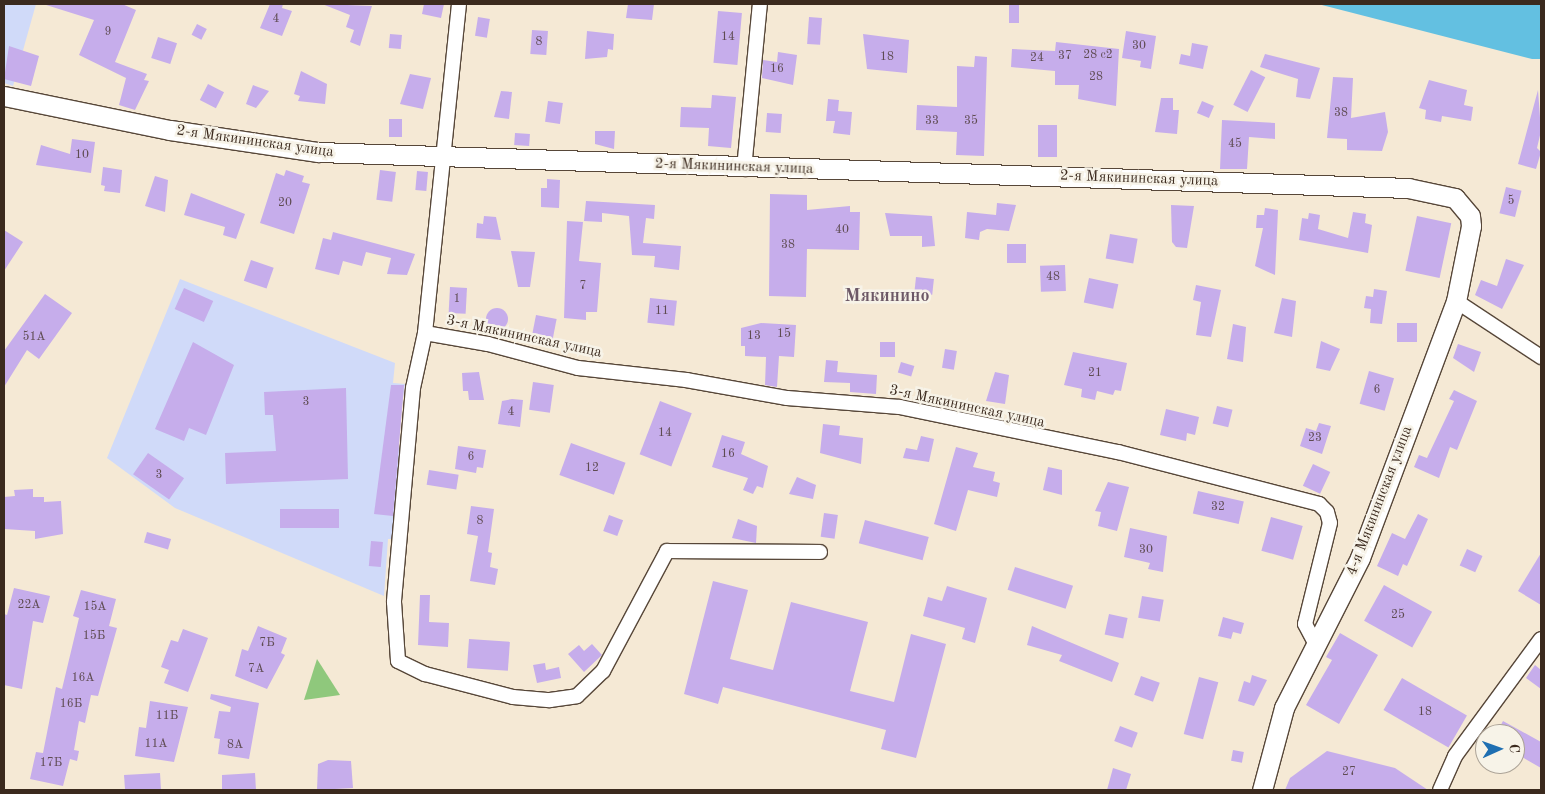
<!DOCTYPE html>
<meta charset="utf-8">
<style>
body{margin:0}
#map{position:relative;width:1545px;height:794px;overflow:hidden;background:#f5e9d5;font-family:"Old Standard TT",serif}
div>[style]{position:absolute}
.built>*{inset:0;background:#d0daf9}
.green>*{inset:0;background:#8fc87c}
.water>*{inset:0;background:#63c0e1}
.building>*{inset:0;background:#c6adeb;transform-origin:0 0}
.round{border-radius:50%}
.roads{filter:drop-shadow(1px 0 #574739) drop-shadow(-1px 0 #574739) drop-shadow(0 1px #574739) drop-shadow(0 -1px #574739)}
.street>*{height:14px;margin:-7px;padding:0 7px;transform-origin:7px;border-radius:7px;background:#fff}
.secondary>*{height:19px;margin:-9.5px;padding:0 9.5px;transform-origin:9.5px;border-radius:9.5px;background:#fff}
span{translate:-50% -50%;white-space:nowrap;text-align:center;line-height:1.15;-webkit-text-stroke:5px #f7f3e8;paint-order:stroke}
.number-label{font-size:12px;color:#5e4b51}
.number-label span{-webkit-text-stroke-width:0}
.street-label{font-size:15px;color:#3b2a1e}
.quarter-label{font-size:18px;color:#6c5866;font-weight:700}
.frame{position:absolute;inset:0;border:5px solid #3b2a1e;pointer-events:none}
.north{position:absolute;left:1475px;top:724px;width:50px;height:50px;box-sizing:border-box;background:#f7f3e8;border:1px solid #aca397;border-radius:50%;rotate:88deg;font-size:14px;font-weight:700;line-height:20px;text-align:center;color:#3b2a1e}
.north::after{content:'';display:block;margin:auto;width:18px;height:22px;background:#1f6fb2;clip-path:polygon(50% 0,100% 100%,50% 72%,0 100%)}
</style>
<div id="map">
<div class="built">
<i style="clip-path:polygon(4px 4px,36px 4px,13px 86px,4px 83px)"></i>
<i style="clip-path:polygon(180px 279px,395px 363px,393px 383px,405px 384px,396px 447px,404px 448px,393px 539px,388px 539px,384px 596px,175px 508px,107px 458px)"></i>
</div>
<div class="green">
<i style="clip-path:polygon(317px 659px,340px 695px,304px 700px)"></i>
</div>
<div class="water">
<i style="clip-path:polygon(1318px 4px,1541px 4px,1541px 59px,1532px 59px)"></i>
</div>
<div class="building">
<i style="clip-path:polygon(43px 4px,122px 4px,136px 10px,115px 62px,147px 74px,144px 80px,149px 81px,135px 110px,119px 105px,126px 78px,79px 55px,94px 20px)"></i>
<i style="clip-path:polygon(270px 4px,283px 4px,282px 8px,292px 11px,282px 36px,260px 28px)"></i>
<i style="clip-path:polygon(322px 4px,372px 6px,360px 46px,350px 42px,354px 30px,346px 27px,350px 15px)"></i>
<i style="clip-path:polygon(424px 4px,444px 4px,441px 18px,422px 14px)"></i>
<i style="clip-path:polygon(628px 4px,654px 4px,652px 20px,626px 18px)"></i>
<i style="left:1009px;top:4px;width:10px;height:19px"></i>
<i style="left:718px;top:11px;width:24px;height:52px;rotate:5deg"></i>
<i style="left:478px;top:17px;width:12px;height:19px;rotate:9deg"></i>
<i style="left:809px;top:17px;width:13px;height:27px;rotate:4deg"></i>
<i style="left:197px;top:24px;width:11px;height:12px;rotate:27deg"></i>
<i style="left:532px;top:30px;width:16px;height:24px;rotate:4deg"></i>
<i style="clip-path:polygon(587px 31px,614px 34px,613px 50px,608px 49px,607px 57px,585px 59px)"></i>
<i style="clip-path:polygon(1126px 31px,1156px 36px,1151px 69px,1140px 67px,1141px 61px,1122px 58px)"></i>
<i style="left:390px;top:34px;width:12px;height:14px;rotate:5deg"></i>
<i style="clip-path:polygon(863px 34px,909px 40px,907px 73px,867px 69px)"></i>
<i style="left:158px;top:37px;width:20px;height:22px;rotate:18deg"></i>
<i style="clip-path:polygon(1056px 42px,1119px 49px,1116px 106px,1078px 99px,1079px 85px,1055px 85px,1055px 71px,1011px 67px,1012px 49px,1055px 51px)"></i>
<i style="clip-path:polygon(1192px 43px,1208px 46px,1203px 69px,1179px 64px,1181px 54px,1190px 56px)"></i>
<i style="clip-path:polygon(9px 46px,39px 56px,31px 86px,4px 79px)"></i>
<i style="clip-path:polygon(778px 52px,797px 55px,793px 85px,762px 78px,763px 60px,777px 62px)"></i>
<i style="clip-path:polygon(1265px 54px,1320px 68px,1310px 99px,1296px 97px,1298px 79px,1260px 67px)"></i>
<i style="clip-path:polygon(975px 56px,987px 57px,984px 156px,956px 155px,957px 132px,916px 130px,917px 105px,957px 107px,957px 66px,974px 67px)"></i>
<i style="left:1251px;top:70px;width:16px;height:39px;rotate:27deg"></i>
<i style="clip-path:polygon(301px 71px,327px 84px,325px 104px,298px 101px,300px 96px,294px 94px)"></i>
<i style="clip-path:polygon(410px 74px,431px 78px,423px 109px,400px 104px)"></i>
<i style="clip-path:polygon(1333px 77px,1353px 78px,1351px 118px,1385px 112px,1388px 132px,1382px 151px,1347px 150px,1347px 139px,1327px 138px)"></i>
<i style="clip-path:polygon(1429px 80px,1467px 90px,1464px 105px,1473px 107px,1471px 121px,1442px 116px,1441px 122px,1425px 119px,1426px 110px,1419px 108px)"></i>
<i style="left:208px;top:84px;width:18px;height:18px;rotate:27deg"></i>
<i style="clip-path:polygon(253px 85px,269px 91px,256px 108px,246px 104px)"></i>
<i style="clip-path:polygon(1538px 90px,1541px 131px,1537px 148px,1541px 152px,1536px 169px,1518px 164px)"></i>
<i style="clip-path:polygon(501px 91px,512px 92px,509px 119px,494px 117px)"></i>
<i style="clip-path:polygon(712px 95px,736px 97px,731px 148px,708px 146px,709px 128px,680px 127px,681px 107px,711px 108px)"></i>
<i style="clip-path:polygon(1161px 98px,1173px 98px,1173px 110px,1179px 110px,1177px 134px,1155px 132px)"></i>
<i style="clip-path:polygon(828px 99px,839px 100px,838px 111px,852px 112px,850px 135px,833px 133px,835px 121px,826px 121px)"></i>
<i style="left:548px;top:101px;width:15px;height:21px;rotate:8deg"></i>
<i style="left:1202px;top:101px;width:13px;height:13px;rotate:23deg"></i>
<i style="left:767px;top:113px;width:15px;height:19px;rotate:4deg"></i>
<i style="left:389px;top:119px;width:13px;height:18px"></i>
<i style="clip-path:polygon(1222px 120px,1275px 123px,1275px 139px,1249px 137px,1247px 169px,1220px 169px)"></i>
<i style="left:1038px;top:125px;width:19px;height:32px"></i>
<i style="clip-path:polygon(595px 131px,615px 131px,614px 149px,595px 144px)"></i>
<i style="left:515px;top:133px;width:15px;height:12px;rotate:4deg"></i>
<i style="clip-path:polygon(72px 139px,95px 142px,91px 173px,36px 165px,41px 145px,70px 154px)"></i>
<i style="clip-path:polygon(103px 167px,122px 170px,120px 193px,104px 191px,105px 186px,101px 185px)"></i>
<i style="clip-path:polygon(286px 170px,304px 176px,302px 182px,310px 184px,294px 234px,260px 223px,276px 173px,284px 176px)"></i>
<i style="left:380px;top:170px;width:16px;height:30px;rotate:7deg"></i>
<i style="left:417px;top:171px;width:11px;height:19px;rotate:5deg"></i>
<i style="clip-path:polygon(155px 176px,168px 180px,165px 212px,145px 206px)"></i>
<i style="clip-path:polygon(547px 179px,560px 180px,559px 208px,541px 207px,541px 188px,547px 188px)"></i>
<i style="left:1506px;top:187px;width:16px;height:27px;rotate:14deg"></i>
<i style="clip-path:polygon(191px 193px,245px 214px,236px 239px,223px 235px,225px 227px,184px 215px)"></i>
<i style="clip-path:polygon(770px 194px,807px 195px,807px 210px,850px 206px,850px 212px,860px 212px,859px 250px,807px 249px,806px 297px,769px 296px)"></i>
<i style="clip-path:polygon(586px 201px,655px 205px,654px 219px,646px 218px,643px 243px,681px 246px,679px 270px,654px 267px,655px 256px,632px 255px,629px 216px,602px 213px,602px 222px,584px 221px)"></i>
<i style="clip-path:polygon(997px 203px,1016px 205px,1009px 231px,987px 229px,980px 232px,979px 240px,965px 238px,967px 212px,996px 215px)"></i>
<i style="clip-path:polygon(1171px 205px,1194px 206px,1187px 248px,1176px 247px,1172px 242px)"></i>
<i style="clip-path:polygon(1265px 208px,1278px 210px,1275px 275px,1255px 266px,1263px 228px,1256px 228px,1257px 215px,1264px 215px)"></i>
<i style="clip-path:polygon(1353px 212px,1366px 214px,1365px 223px,1372px 225px,1368px 253px,1299px 240px,1302px 218px,1308px 219px,1309px 213px,1320px 215px,1318px 229px,1348px 238px)"></i>
<i style="clip-path:polygon(885px 213px,932px 216px,935px 246px,922px 247px,922px 236px,890px 236px)"></i>
<i style="clip-path:polygon(484px 216px,496px 217px,501px 240px,476px 238px,477px 223px,483px 224px)"></i>
<i style="left:1417px;top:216px;width:35px;height:56px;rotate:12deg"></i>
<i style="clip-path:polygon(567px 221px,583px 222px,579px 261px,601px 263px,597px 312px,586px 312px,586px 320px,564px 318px)"></i>
<i style="clip-path:polygon(4px 230px,23px 242px,4px 271px)"></i>
<i style="clip-path:polygon(333px 232px,415px 254px,407px 275px,387px 274px,391px 258px,366px 252px,362px 266px,343px 261px,339px 275px,315px 269px,323px 238px,331px 240px)"></i>
<i style="left:1110px;top:234px;width:28px;height:25px;rotate:10deg"></i>
<i style="left:1007px;top:244px;width:19px;height:19px"></i>
<i style="clip-path:polygon(511px 251px,535px 252px,530px 287px,518px 287px)"></i>
<i style="clip-path:polygon(1506px 259px,1524px 265px,1502px 309px,1475px 295px,1481px 280px,1497px 286px)"></i>
<i style="left:251px;top:260px;width:24px;height:22px;rotate:19deg"></i>
<i style="left:1065px;top:265px;width:26px;height:25px;rotate:88deg"></i>
<i style="left:916px;top:277px;width:18px;height:16px;rotate:6deg"></i>
<i style="left:1089px;top:278px;width:30px;height:25px;rotate:12deg"></i>
<i style="clip-path:polygon(1196px 285px,1221px 290px,1211px 337px,1196px 335px,1201px 302px,1193px 300px)"></i>
<i style="left:450px;top:287px;width:17px;height:26px;rotate:3deg"></i>
<i style="left:184px;top:288px;width:32px;height:23px;rotate:24deg"></i>
<i style="clip-path:polygon(1374px 289px,1387px 291px,1382px 324px,1370px 323px,1371px 309px,1364px 308px,1366px 296px,1373px 297px)"></i>
<i style="clip-path:polygon(45px 294px,72px 313px,39px 359px,27px 350px,4px 387px,4px 351px)"></i>
<i style="left:650px;top:298px;width:27px;height:25px;rotate:6deg"></i>
<i style="clip-path:polygon(1282px 298px,1296px 301px,1292px 337px,1274px 333px)"></i>
<i class="round" style="left:486px;top:308px;width:22px;height:22px"></i>
<i style="left:536px;top:315px;width:21px;height:24px;rotate:11deg"></i>
<i style="clip-path:polygon(761px 323px,796px 325px,794px 357px,779px 356px,777px 387px,765px 385px,766px 357px,745px 356px,745px 346px,741px 346px,741px 328px)"></i>
<i style="left:1397px;top:323px;width:20px;height:19px"></i>
<i style="clip-path:polygon(1233px 324px,1246px 327px,1243px 362px,1227px 359px)"></i>
<i style="clip-path:polygon(1321px 341px,1340px 349px,1330px 371px,1316px 368px)"></i>
<i style="clip-path:polygon(193px 342px,234px 365px,206px 435px,189px 428px,184px 441px,155px 429px)"></i>
<i style="left:880px;top:342px;width:15px;height:15px"></i>
<i style="clip-path:polygon(1458px 344px,1481px 352px,1474px 372px,1453px 358px)"></i>
<i style="left:945px;top:349px;width:12px;height:19px;rotate:9deg"></i>
<i style="clip-path:polygon(1073px 352px,1127px 363px,1121px 391px,1115px 390px,1113px 395px,1097px 391px,1095px 400px,1081px 397px,1082px 389px,1064px 385px)"></i>
<i style="clip-path:polygon(826px 360px,838px 361px,837px 372px,877px 375px,876px 394px,850px 392px,850px 383px,824px 382px)"></i>
<i style="left:901px;top:362px;width:14px;height:11px;rotate:17deg"></i>
<i style="left:1369px;top:371px;width:26px;height:34px;rotate:16deg"></i>
<i style="clip-path:polygon(479px 372px,484px 400px,469px 400px,468px 391px,463px 391px,462px 373px)"></i>
<i style="clip-path:polygon(995px 372px,1009px 375px,1005px 404px,986px 401px)"></i>
<i style="left:533px;top:382px;width:21px;height:28px;rotate:8deg"></i>
<i style="clip-path:polygon(391px 385px,404px 385px,393px 516px,374px 514px)"></i>
<i style="clip-path:polygon(346px 388px,348px 479px,226px 484px,225px 453px,276px 451px,273px 415px,265px 415px,264px 392px)"></i>
<i style="clip-path:polygon(1454px 390px,1477px 401px,1457px 450px,1450px 447px,1439px 478px,1414px 467px,1419px 455px,1427px 458px,1454px 401px,1449px 399px)"></i>
<i style="clip-path:polygon(512px 399px,523px 400px,520px 427px,498px 424px,502px 401px)"></i>
<i style="left:660px;top:401px;width:34px;height:57px;rotate:21deg"></i>
<i style="left:1217px;top:406px;width:16px;height:18px;rotate:14deg"></i>
<i style="clip-path:polygon(1166px 409px,1199px 417px,1195px 435px,1187px 433px,1186px 441px,1160px 435px)"></i>
<i style="clip-path:polygon(1319px 423px,1331px 426px,1322px 454px,1300px 446px,1306px 428px,1316px 431px)"></i>
<i style="clip-path:polygon(823px 424px,840px 426px,839px 435px,863px 438px,861px 464px,820px 453px)"></i>
<i style="clip-path:polygon(722px 435px,745px 442px,741px 454px,768px 466px,763px 488px,757px 486px,753px 494px,743px 490px,748px 478px,712px 467px)"></i>
<i style="clip-path:polygon(921px 436px,934px 439px,929px 462px,903px 458px,906px 448px,917px 450px)"></i>
<i style="left:571px;top:443px;width:58px;height:34px;rotate:20deg"></i>
<i style="clip-path:polygon(458px 446px,486px 450px,483px 468px,477px 467px,476px 473px,455px 469px)"></i>
<i style="clip-path:polygon(956px 447px,978px 453px,973px 467px,995px 472px,993px 481px,1000px 483px,997px 497px,968px 490px,956px 531px,934px 524px)"></i>
<i style="left:148px;top:453px;width:44px;height:26px;rotate:35deg"></i>
<i style="left:1313px;top:464px;width:19px;height:24px;rotate:25deg"></i>
<i style="clip-path:polygon(1048px 467px,1062px 470px,1062px 495px,1043px 490px)"></i>
<i style="left:429px;top:470px;width:30px;height:15px;rotate:9deg"></i>
<i style="clip-path:polygon(797px 477px,816px 485px,813px 499px,789px 494px)"></i>
<i style="clip-path:polygon(1108px 482px,1129px 487px,1117px 531px,1098px 526px,1101px 512px,1095px 511px)"></i>
<i style="clip-path:polygon(33px 489px,33px 497px,44px 497px,44px 502px,61px 501px,63px 534px,35px 539px,35px 531px,4px 529px,4px 497px,15px 496px,14px 490px)"></i>
<i style="left:1198px;top:491px;width:47px;height:23px;rotate:13deg"></i>
<i style="clip-path:polygon(471px 506px,494px 509px,488px 552px,492px 553px,490px 567px,498px 569px,495px 585px,470px 581px,478px 536px,467px 534px)"></i>
<i style="left:280px;top:509px;width:59px;height:19px"></i>
<i style="left:824px;top:513px;width:14px;height:24px;rotate:8deg"></i>
<i style="clip-path:polygon(1418px 514px,1428px 519px,1407px 566px,1403px 564px,1398px 576px,1377px 566px,1392px 533px,1405px 539px)"></i>
<i style="left:609px;top:515px;width:15px;height:17px;rotate:20deg"></i>
<i style="left:1271px;top:517px;width:33px;height:35px;rotate:16deg"></i>
<i style="clip-path:polygon(738px 519px,757px 526px,756px 543px,732px 538px)"></i>
<i style="left:865px;top:520px;width:66px;height:24px;rotate:15deg"></i>
<i style="clip-path:polygon(1130px 528px,1167px 536px,1163px 572px,1148px 569px,1150px 563px,1124px 557px)"></i>
<i style="left:147px;top:532px;width:25px;height:11px;rotate:16deg"></i>
<i style="left:371px;top:541px;width:12px;height:25px;rotate:5deg"></i>
<i style="left:1467px;top:549px;width:17px;height:18px;rotate:24deg"></i>
<i style="clip-path:polygon(1541px 553px,1541px 605px,1518px 591px)"></i>
<i style="left:1015px;top:567px;width:61px;height:24px;rotate:18deg"></i>
<i style="clip-path:polygon(713px 581px,748px 590px,730px 659px,773px 670px,791px 602px,868px 622px,850px 691px,894px 702px,911px 634px,946px 644px,916px 758px,881px 749px,886px 730px,723px 687px,718px 704px,684px 694px)"></i>
<i style="left:1384px;top:585px;width:55px;height:41px;rotate:29deg"></i>
<i style="clip-path:polygon(947px 586px,987px 598px,975px 643px,962px 639px,965px 628px,923px 616px,928px 597px,942px 601px)"></i>
<i style="clip-path:polygon(14px 588px,50px 596px,43px 623px,33px 621px,22px 689px,4px 685px,4px 614px,7px 615px)"></i>
<i style="clip-path:polygon(81px 590px,116px 599px,109px 626px,117px 628px,98px 696px,91px 695px,85px 723px,79px 721px,74px 750px,79px 751px,77px 761px,70px 759px,63px 786px,30px 779px,36px 752px,43px 753px,56px 687px,62px 689px,79px 618px,73px 616px)"></i>
<i style="clip-path:polygon(420px 595px,430px 595px,429px 622px,449px 623px,448px 647px,418px 645px)"></i>
<i style="left:1142px;top:596px;width:22px;height:22px;rotate:10deg"></i>
<i style="left:1109px;top:614px;width:19px;height:21px;rotate:12deg"></i>
<i style="clip-path:polygon(1223px 617px,1244px 623px,1241px 634px,1233px 632px,1231px 639px,1218px 636px)"></i>
<i style="clip-path:polygon(258px 626px,287px 638px,281px 653px,285px 655px,267px 689px,235px 676px,242px 649px,248px 651px)"></i>
<i style="clip-path:polygon(1032px 626px,1119px 663px,1112px 682px,1059px 661px,1062px 655px,1027px 645px)"></i>
<i style="clip-path:polygon(183px 629px,208px 638px,188px 692px,164px 683px,169px 670px,161px 667px,171px 640px,178px 642px)"></i>
<i style="clip-path:polygon(1340px 633px,1378px 655px,1339px 724px,1306px 705px,1332px 660px,1326px 657px)"></i>
<i style="left:469px;top:639px;width:41px;height:29px;rotate:4deg"></i>
<i style="clip-path:polygon(592px 644px,602px 655px,584px 672px,568px 654px,579px 645px,584px 651px)"></i>
<i style="clip-path:polygon(545px 663px,546px 670px,559px 667px,561px 678px,537px 683px,533px 665px)"></i>
<i style="clip-path:polygon(1535px 665px,1541px 670px,1541px 689px,1526px 678px)"></i>
<i style="clip-path:polygon(1252px 675px,1267px 680px,1254px 706px,1238px 701px,1244px 681px,1250px 683px)"></i>
<i style="left:1141px;top:676px;width:20px;height:20px;rotate:20deg"></i>
<i style="left:1199px;top:677px;width:20px;height:59px;rotate:15deg"></i>
<i style="left:1402px;top:678px;width:75px;height:37px;rotate:30deg"></i>
<i style="clip-path:polygon(211px 694px,259px 703px,249px 759px,218px 754px,220px 739px,214px 738px,219px 711px,230px 712px,231px 707px,210px 699px)"></i>
<i style="clip-path:polygon(150px 701px,188px 707px,174px 762px,135px 756px,139px 727px,146px 728px)"></i>
<i style="clip-path:polygon(1503px 721px,1541px 742px,1541px 768px,1515px 753px,1515px 734px,1496px 734px)"></i>
<i style="left:1120px;top:726px;width:19px;height:16px;rotate:21deg"></i>
<i style="left:1233px;top:750px;width:11px;height:11px;rotate:10deg"></i>
<i style="clip-path:polygon(1327px 751px,1395px 768px,1428px 790px,1285px 790px,1290px 778px)"></i>
<i style="clip-path:polygon(328px 760px,351px 761px,353px 788px,317px 790px,318px 764px)"></i>
<i style="clip-path:polygon(1113px 768px,1131px 774px,1126px 790px,1107px 790px)"></i>
<i style="clip-path:polygon(160px 773px,161px 790px,125px 789px,124px 775px)"></i>
<i style="clip-path:polygon(255px 773px,256px 790px,222px 790px,222px 775px)"></i>
</div>
<div class="roads">
<div class="street">
<i style="left:459px;top:4px;width:331px;rotate:95.9deg"></i>
<i style="left:425px;top:333px;width:56px;rotate:102.3deg"></i>
<i style="left:413px;top:388px;width:215px;rotate:95.1deg"></i>
<i style="left:394px;top:602px;width:59px;rotate:86.1deg"></i>
<i style="left:398px;top:661px;width:30px;rotate:26deg"></i>
<i style="left:425px;top:674px;width:91px;rotate:14.6deg"></i>
<i style="left:513px;top:697px;width:37px;rotate:5deg"></i>
<i style="left:550px;top:700px;width:27px;rotate:-8deg"></i>
<i style="left:577px;top:696px;width:36px;rotate:-44deg"></i>
<i style="left:603px;top:671px;width:136px;rotate:-61.9deg"></i>
<i style="left:667px;top:551px;width:153px;rotate:0.4deg"></i>
<i style="left:744px;top:169px;width:166px;rotate:-84.5deg"></i>
<i style="left:1456px;top:301px;width:102px;rotate:33.4deg"></i>
<i style="left:425px;top:333px;width:64px;rotate:9.9deg"></i>
<i style="left:488px;top:344px;width:93px;rotate:14.9deg"></i>
<i style="left:578px;top:368px;width:109px;rotate:6.3deg"></i>
<i style="left:686px;top:380px;width:103px;rotate:10.1deg"></i>
<i style="left:787px;top:398px;width:113px;rotate:4.6deg"></i>
<i style="left:900px;top:407px;width:223px;rotate:11.7deg"></i>
<i style="left:1118px;top:452px;width:208px;rotate:14.5deg"></i>
<i style="left:1319px;top:504px;width:11px;rotate:45deg"></i>
<i style="left:1327px;top:512px;width:11px;rotate:75deg"></i>
<i style="left:1330px;top:523px;width:104px;rotate:103.9deg"></i>
<i style="left:1305px;top:624px;width:26px;rotate:62deg"></i>
<i style="left:1440px;top:790px;width:37px;rotate:-66deg"></i>
<i style="left:1455px;top:756px;width:145px;rotate:-53.7deg"></i>
</div>
<div class="secondary">
<i style="left:4px;top:96px;width:169px;rotate:11.6deg"></i>
<i style="left:170px;top:130px;width:150px;rotate:8.5deg"></i>
<i style="left:318px;top:152px;width:1091px;rotate:1.89deg"></i>
<i style="left:1408px;top:188px;width:48px;rotate:12deg"></i>
<i style="left:1455px;top:198px;width:23px;rotate:50deg"></i>
<i style="left:1470px;top:216px;width:10px;rotate:84deg"></i>
<i style="left:1471px;top:226px;width:76px;rotate:101.3deg"></i>
<i style="left:1456px;top:301px;width:274px;rotate:110.5deg"></i>
<i style="left:1360px;top:558px;width:168px;rotate:116.9deg"></i>
<i style="left:1284px;top:708px;width:85px;rotate:105deg"></i>
</div>
</div>
<div class="number-label">
<span style="left:276px;top:20px">4</span>
<span style="left:108px;top:33px">9</span>
<span style="left:728px;top:38px">14</span>
<span style="left:539px;top:43px">8</span>
<span style="left:1139px;top:47px">30</span>
<span style="left:1098px;top:56px">28 с2</span>
<span style="left:1065px;top:57px">37</span>
<span style="left:887px;top:58px">18</span>
<span style="left:1037px;top:59px">24</span>
<span style="left:777px;top:70px">16</span>
<span style="left:1096px;top:78px">28</span>
<span style="left:1341px;top:114px">38</span>
<span style="left:932px;top:122px">33</span>
<span style="left:971px;top:122px">35</span>
<span style="left:1235px;top:145px">45</span>
<span style="left:82px;top:156px">10</span>
<span style="left:1511px;top:202px">5</span>
<span style="left:285px;top:204px">20</span>
<span style="left:842px;top:231px">40</span>
<span style="left:788px;top:246px">38</span>
<span style="left:1053px;top:278px">48</span>
<span style="left:583px;top:287px">7</span>
<span style="left:457px;top:300px">1</span>
<span style="left:662px;top:312px">11</span>
<span style="left:784px;top:335px">15</span>
<span style="left:754px;top:337px">13</span>
<span style="left:34px;top:338px">51А</span>
<span style="left:1095px;top:374px">21</span>
<span style="left:1377px;top:391px">6</span>
<span style="left:306px;top:403px">3</span>
<span style="left:511px;top:413px">4</span>
<span style="left:665px;top:434px">14</span>
<span style="left:1315px;top:439px">23</span>
<span style="left:728px;top:455px">16</span>
<span style="left:471px;top:458px">6</span>
<span style="left:592px;top:469px">12</span>
<span style="left:159px;top:476px">3</span>
<span style="left:1218px;top:508px">32</span>
<span style="left:480px;top:522px">8</span>
<span style="left:1146px;top:551px">30</span>
<span style="left:29px;top:606px">22А</span>
<span style="left:95px;top:608px">15А</span>
<span style="left:1398px;top:616px">25</span>
<span style="left:94px;top:637px">15Б</span>
<span style="left:267px;top:644px">7Б</span>
<span style="left:256px;top:670px">7А</span>
<span style="left:83px;top:679px">16А</span>
<span style="left:71px;top:705px">16Б</span>
<span style="left:1425px;top:713px">18</span>
<span style="left:167px;top:717px">11Б</span>
<span style="left:156px;top:745px">11А</span>
<span style="left:235px;top:746px">8А</span>
<span style="left:51px;top:764px">17Б</span>
<span style="left:1349px;top:773px">27</span>
</div>
<div class="street-label">
<span style="left:255px;top:142px;rotate:8deg">2-я Мякининская улица</span>
<span style="left:734px;top:167px;rotate:2deg">2-я Мякининская улица</span>
<span style="left:1139px;top:179px;rotate:2deg">2-я Мякининская улица</span>
<span style="left:524px;top:337px;rotate:12deg">3-я Мякининская улица</span>
<span style="left:967px;top:407px;rotate:12deg">3-я Мякининская улица</span>
<span style="left:1380px;top:501px;rotate:-69deg">4-я Мякининская улица</span>
</div>
<div class="quarter-label">
<span style="left:887px;top:296px">Мякинино</span>
</div>
<div class="frame"></div>
<div class="north">С</div>
</div>
